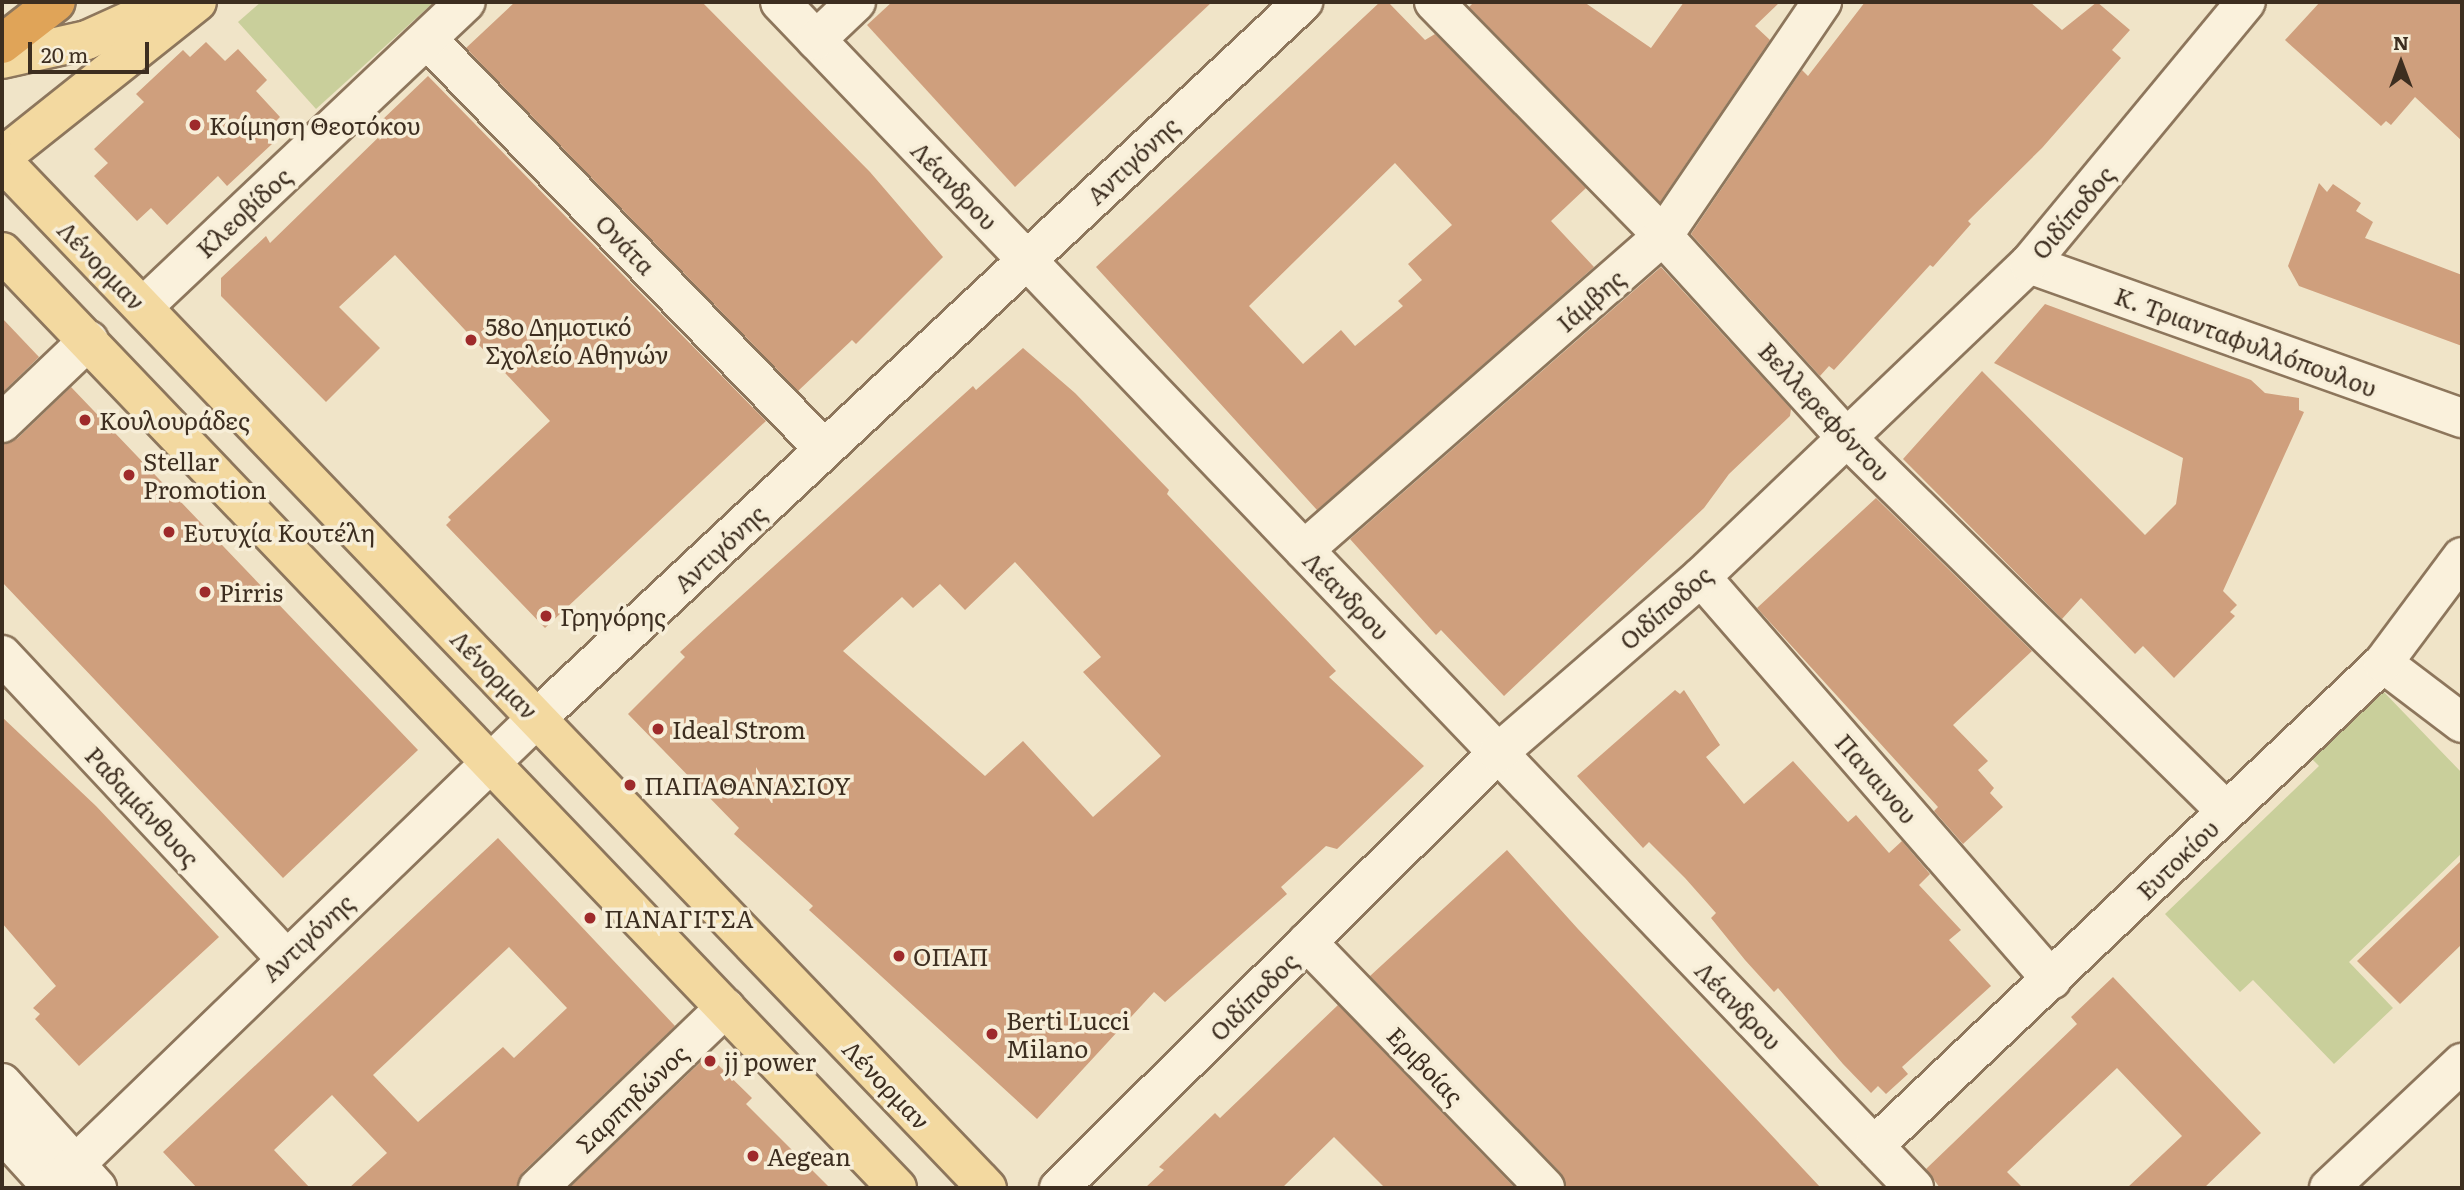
<!DOCTYPE html>
<meta charset="utf-8">
<style>
body{margin:0}
#map{position:relative;width:2464px;height:1190px;overflow:hidden;background:#f0e4c8;font-family:Literata,serif}
div>[style]{position:absolute}
.green>*{inset:0;background:#c9cf9b}
.building>*{inset:0;background:#cf9f7d}
.roads{filter:drop-shadow(2px 0 #8d765c) drop-shadow(-2px 0 #8d765c) drop-shadow(0 2px #8d765c) drop-shadow(0 -2px #8d765c)}
.minor>*{height:38px;margin:-19px;padding:0 19px;transform-origin:19px;border-radius:19px;background:#faf1dc}
.major>*{height:38px;margin:-19px;padding:0 19px;transform-origin:19px;border-radius:19px;background:#f3d9a0}
.highway>*{height:38px;margin:-19px;padding:0 19px;transform-origin:19px;border-radius:19px;background:#e0a458}
.dots>*{width:19px;height:19px;translate:-50% -50%;box-sizing:border-box;border:4px solid #f7eed8;border-radius:50%}
span{translate:-50% -50%;white-space:nowrap;text-align:center;line-height:1.15;-webkit-text-stroke:7px #f7eed8;paint-order:stroke}
.poi-label{font-size:24px;color:#3d2e20}
.left{translate:0 -50%;text-align:left}
.street-label{font-size:24px;color:#3d2e20}
.frame{position:absolute;inset:0;border:4px solid #3d2e20;pointer-events:none}
.north{position:absolute;left:2366px;top:28px;width:70px;height:70px;-webkit-text-stroke:5px #f7eed8;paint-order:stroke;rotate:0deg;font-size:19px;font-weight:700;line-height:28px;text-align:center;color:#3d2e20}
.north::after{content:'';display:block;margin:auto;width:24px;height:32px;background:#3d2e20;clip-path:polygon(50% 0,100% 100%,50% 72%,0 100%)}
.scale{position:absolute;left:28px;top:42px;width:121px;height:32px;box-sizing:border-box;border:4px solid #3d2e20;border-top:0;padding-left:9px;font-size:21px;line-height:24px;white-space:nowrap;color:#3d2e20;-webkit-text-stroke:5px #f7eed8;paint-order:stroke}
</style>
<div id="map">
<div class="green">
<i style="clip-path:polygon(261px 2px,434px 2px,316px 109px,238px 22px)"></i>
<i style="clip-path:polygon(2380px 688px,2462px 773px,2462px 853px,2349px 962px,2393px 1008px,2334px 1064px,2253px 980px,2240px 992px,2165px 914px,2319px 766px,2309px 756px)"></i>
</div>
<div class="building">
<i style="clip-path:polygon(515px 2px,702px 2px,870px 172px,943px 257px,856px 344px,852px 340px,798px 391px,466px 48px)"></i>
<i style="clip-path:polygon(892px 2px,1212px 2px,1015px 187px,867px 25px)"></i>
<i style="clip-path:polygon(evenodd,1380px 2px,1388px 2px,1425px 40px,1435px 34px,1586px 188px,1551px 221px,1594px 267px,1317px 510px,1096px 267px,1380px 2px,1395px 163px,1452px 225px,1408px 264px,1422px 280px,1398px 301px,1403px 306px,1355px 346px,1341px 330px,1303px 364px,1249px 306px,1395px 163px)"></i>
<i style="clip-path:polygon(1474px 2px,1584px 2px,1651px 48px,1684px 2px,1780px 2px,1755px 26px,1770px 40px,1660px 202px,1469px 7px)"></i>
<i style="clip-path:polygon(1865px 2px,2030px 2px,2062px 30px,2097px 2px,2130px 30px,2112px 50px,2121px 58px,2042px 148px,1968px 221px,1971px 224px,1933px 267px,1930px 265px,1834px 370px,1829px 366px,1820px 376px,1691px 234px,1802px 70px,1808px 76px)"></i>
<i style="clip-path:polygon(2320px 2px,2462px 2px,2462px 141px,2415px 97px,2391px 125px,2386px 121px,2381px 126px,2285px 40px)"></i>
<i style="clip-path:polygon(206px 42px,225px 61px,238px 49px,267px 80px,256px 91px,280px 117px,263px 134px,272px 144px,227px 186px,218px 176px,167px 225px,151px 208px,137px 221px,94px 176px,108px 163px,94px 149px,144px 102px,136px 94px,183px 50px,190px 57px)"></i>
<i style="clip-path:polygon(428px 76px,766px 421px,545px 628px,446px 525px,451px 520px,448px 517px,550px 421px,395px 255px,339px 307px,380px 348px,326px 402px,221px 296px,221px 278px,266px 236px,270px 243px,387px 129px,380px 122px)"></i>
<i style="clip-path:polygon(2319px 183px,2327px 192px,2333px 184px,2361px 203px,2356px 211px,2373px 222px,2365px 238px,2462px 275px,2462px 346px,2299px 286px,2288px 266px)"></i>
<i style="clip-path:polygon(1661px 267px,1791px 409px,1790px 416px,1729px 474px,1704px 508px,1504px 696px,1441px 630px,1436px 635px,1350px 539px)"></i>
<i style="clip-path:polygon(2045px 304px,2251px 380px,2265px 393px,2299px 398px,2299px 410px,2304px 412px,2223px 591px,2237px 605px,2230px 612px,2235px 616px,2174px 678px,2143px 646px,2135px 654px,2081px 598px,2062px 619px,1903px 459px,1982px 371px,2145px 535px,2176px 504px,2183px 458px,1994px 363px)"></i>
<i style="clip-path:polygon(2px 318px,39px 357px,2px 393px)"></i>
<i style="clip-path:polygon(evenodd,1023px 348px,1075px 393px,1169px 490px,1167px 494px,1336px 671px,1329px 677px,1424px 766px,1337px 849px,1326px 846px,1281px 887px,1287px 894px,1165px 1002px,1154px 992px,1037px 1119px,809px 910px,813px 906px,734px 834px,739px 828px,628px 714px,685px 657px,680px 652px,708px 626px,973px 386px,976px 390px,1023px 348px,1015px 562px,1101px 657px,1083px 672px,1161px 756px,1093px 817px,1023px 741px,985px 776px,843px 651px,902px 597px,913px 608px,940px 584px,965px 610px,1015px 562px)"></i>
<i style="clip-path:polygon(71px 387px,418px 750px,283px 878px,2px 582px,2px 444px,17px 439px)"></i>
<i style="clip-path:polygon(1876px 498px,2032px 651px,1953px 725px,1988px 761px,1978px 770px,1994px 788px,1990px 793px,2003px 807px,1963px 844px,1934px 811px,1938px 807px,1757px 608px)"></i>
<i style="clip-path:polygon(1675px 690px,1680px 694px,1684px 690px,1720px 745px,1706px 757px,1744px 804px,1793px 761px,1848px 822px,1856px 815px,1889px 853px,1902px 841px,1930px 874px,1919px 885px,1961px 930px,1949px 940px,1991px 986px,1902px 1067px,1908px 1074px,1886px 1094px,1878px 1086px,1871px 1093px,1843px 1064px,1778px 988px,1774px 992px,1745px 960px,1711px 918px,1716px 913px,1685px 878px,1649px 842px,1643px 848px,1577px 776px)"></i>
<i style="clip-path:polygon(2px 717px,96px 806px,219px 937px,79px 1066px,35px 1019px,40px 1014px,33px 1008px,56px 986px,2px 923px)"></i>
<i style="clip-path:polygon(evenodd,498px 838px,675px 1026px,523px 1172px,517px 1188px,349px 1188px,387px 1153px,332px 1095px,274px 1150px,310px 1188px,197px 1188px,163px 1152px,498px 838px,509px 947px,567px 1008px,514px 1058px,503px 1047px,418px 1122px,373px 1075px,509px 947px)"></i>
<i style="clip-path:polygon(1507px 850px,1578px 929px,1821px 1188px,1566px 1188px,1561px 1173px,1370px 976px)"></i>
<i style="clip-path:polygon(2462px 860px,2462px 944px,2400px 1004px,2357px 961px)"></i>
<i style="clip-path:polygon(2113px 977px,2261px 1133px,2204px 1188px,2127px 1188px,2182px 1136px,2117px 1068px,2007px 1172px,2023px 1188px,1940px 1188px,1926px 1169px,2077px 1024px,2071px 1017px)"></i>
<i style="clip-path:polygon(1338px 1005px,1515px 1188px,1385px 1188px,1334px 1137px,1282px 1188px,1145px 1188px,1164px 1170px,1159px 1167px,1215px 1113px,1220px 1118px)"></i>
<i style="clip-path:polygon(708px 1055px,752px 1098px,746px 1104px,830px 1188px,569px 1188px)"></i>
</div>
<div class="roads">
<div class="minor">
<i style="left:780px;top:2px;width:1641px;rotate:46.28deg"></i>
<i style="left:1434px;top:2px;width:327px;rotate:45.6deg"></i>
<i style="left:1663px;top:236px;width:273px;rotate:47.7deg"></i>
<i style="left:1847px;top:438px;width:532px;rotate:44.54deg"></i>
<i style="left:427px;top:39px;width:571px;rotate:45.92deg"></i>
<i style="left:816px;top:40px;width:55px;rotate:-43.5deg"></i>
<i style="left:2029px;top:264px;width:460px;rotate:19.6deg"></i>
<i style="left:143px;top:307px;width:444px;rotate:-43.4deg"></i>
<i style="left:2px;top:423px;width:120px;rotate:-43.7deg"></i>
<i style="left:1304px;top:550px;width:477px;rotate:-41.2deg"></i>
<i style="left:1663px;top:236px;width:283px;rotate:-55.8deg"></i>
<i style="left:1701px;top:577px;width:534px;rotate:48.95deg"></i>
<i style="left:2px;top:655px;width:414px;rotate:46.9deg"></i>
<i style="left:2383px;top:663px;width:99px;rotate:37.2deg"></i>
<i style="left:1307px;top:942px;width:342px;rotate:45.9deg"></i>
<i style="left:2px;top:1083px;width:142px;rotate:47.9deg"></i>
<i style="left:2px;top:1132px;width:76px;rotate:47.7deg"></i>
<i style="left:1874px;top:1146px;width:702px;rotate:-43.5deg"></i>
<i style="left:2383px;top:663px;width:132px;rotate:-53.3deg"></i>
<i style="left:51px;top:1188px;width:676px;rotate:-44.04deg"></i>
<i style="left:537px;top:718px;width:1049px;rotate:-43.07deg"></i>
<i style="left:538px;top:1188px;width:260px;rotate:-43.9deg"></i>
<i style="left:1059px;top:1188px;width:618px;rotate:-44.74deg"></i>
<i style="left:1498px;top:753px;width:269px;rotate:-40.9deg"></i>
<i style="left:1701px;top:577px;width:453px;rotate:-43.7deg"></i>
<i style="left:2029px;top:264px;width:340px;rotate:-50.4deg"></i>
<i style="left:2329px;top:1188px;width:183px;rotate:-43.2deg"></i>
</div>
<div class="major">
<i style="left:2px;top:59px;width:87px;rotate:-12.6deg"></i>
<i style="left:87px;top:40px;width:92px;rotate:-24.3deg"></i>
<i style="left:2px;top:157px;width:249px;rotate:-38.5deg"></i>
<i style="left:2px;top:161px;width:1423px;rotate:46.2deg"></i>
<i style="left:2px;top:252px;width:1295px;rotate:46.28deg"></i>
</div>
<div class="highway">
<i style="left:2px;top:44px;width:68px;rotate:-37.9deg"></i>
</div>
</div>
<div class="dots">
<i style="left:195px;top:125px;background:#9e2a2b"></i>
<i style="left:471px;top:340px;background:#9e2a2b"></i>
<i style="left:85px;top:420px;background:#9e2a2b"></i>
<i style="left:129px;top:475px;background:#9e2a2b"></i>
<i style="left:169px;top:532px;background:#9e2a2b"></i>
<i style="left:205px;top:592px;background:#9e2a2b"></i>
<i style="left:546px;top:616px;background:#9e2a2b"></i>
<i style="left:658px;top:729px;background:#9e2a2b"></i>
<i style="left:630px;top:785px;background:#9e2a2b"></i>
<i style="left:590px;top:918px;background:#9e2a2b"></i>
<i style="left:899px;top:956px;background:#9e2a2b"></i>
<i style="left:992px;top:1034px;background:#9e2a2b"></i>
<i style="left:710px;top:1061px;background:#9e2a2b"></i>
<i style="left:753px;top:1156px;background:#9e2a2b"></i>
</div>
<div class="poi-label">
<span class="left" style="left:209px;top:125px">Κοίμηση Θεοτόκου</span>
<span class="left" style="left:485px;top:340px">58ο Δημοτικό<br>Σχολείο Αθηνών</span>
<span class="left" style="left:99px;top:420px">Κουλουράδες</span>
<span class="left" style="left:143px;top:475px">Stellar<br>Promotion</span>
<span class="left" style="left:183px;top:532px">Ευτυχία Κουτέλη</span>
<span class="left" style="left:219px;top:592px">Pirris</span>
<span class="left" style="left:560px;top:616px">Γρηγόρης</span>
<span class="left" style="left:672px;top:729px">Ideal Strom</span>
<span class="left" style="left:644px;top:785px">ΠΑΠΑΘΑΝΑΣΙΟΥ</span>
<span class="left" style="left:604px;top:918px">ΠΑΝΑΓΙΤΣΑ</span>
<span class="left" style="left:913px;top:956px">ΟΠΑΠ</span>
<span class="left" style="left:1006px;top:1034px">Berti Lucci<br>Milano</span>
<span class="left" style="left:724px;top:1061px">jj power</span>
<span class="left" style="left:767px;top:1156px">Aegean</span>
</div>
<div class="street-label">
<span style="left:1132px;top:160px;rotate:-43deg">Αντιγόνης</span>
<span style="left:955px;top:185px;rotate:46deg">Λέανδρου</span>
<span style="left:243px;top:212px;rotate:-43deg">Κλεοβίδος</span>
<span style="left:2072px;top:212px;rotate:-50deg">Οιδίποδος</span>
<span style="left:626px;top:244px;rotate:46deg">Ονάτα</span>
<span style="left:102px;top:265px;rotate:46deg">Λένορμαν</span>
<span style="left:1590px;top:300px;rotate:-41deg">Ιάμβης</span>
<span style="left:2246px;top:341px;rotate:20deg">Κ. Τριανταφυλλόπουλου</span>
<span style="left:1825px;top:411px;rotate:47deg">Βελλερεφόντου</span>
<span style="left:719px;top:548px;rotate:-43deg">Αντιγόνης</span>
<span style="left:1347px;top:595px;rotate:46deg">Λέανδρου</span>
<span style="left:1665px;top:607px;rotate:-41deg">Οιδίποδος</span>
<span style="left:495px;top:674px;rotate:46deg">Λένορμαν</span>
<span style="left:1877px;top:778px;rotate:49deg">Παναινου</span>
<span style="left:143px;top:806px;rotate:47deg">Ραδαμάνθυος</span>
<span style="left:2177px;top:859px;rotate:-44deg">Ευτοκίου</span>
<span style="left:307px;top:937px;rotate:-43deg">Αντιγόνης</span>
<span style="left:1253px;top:996px;rotate:-45deg">Οιδίποδος</span>
<span style="left:1739px;top:1005px;rotate:46deg">Λέανδρου</span>
<span style="left:1426px;top:1065px;rotate:46deg">Εριβοίας</span>
<span style="left:887px;top:1084px;rotate:46deg">Λένορμαν</span>
<span style="left:631px;top:1098px;rotate:-44deg">Σαρπηδώνος</span>
</div>
<div class="frame"></div>
<div class="north">N</div>
<div class="scale">20 m</div>
</div>
